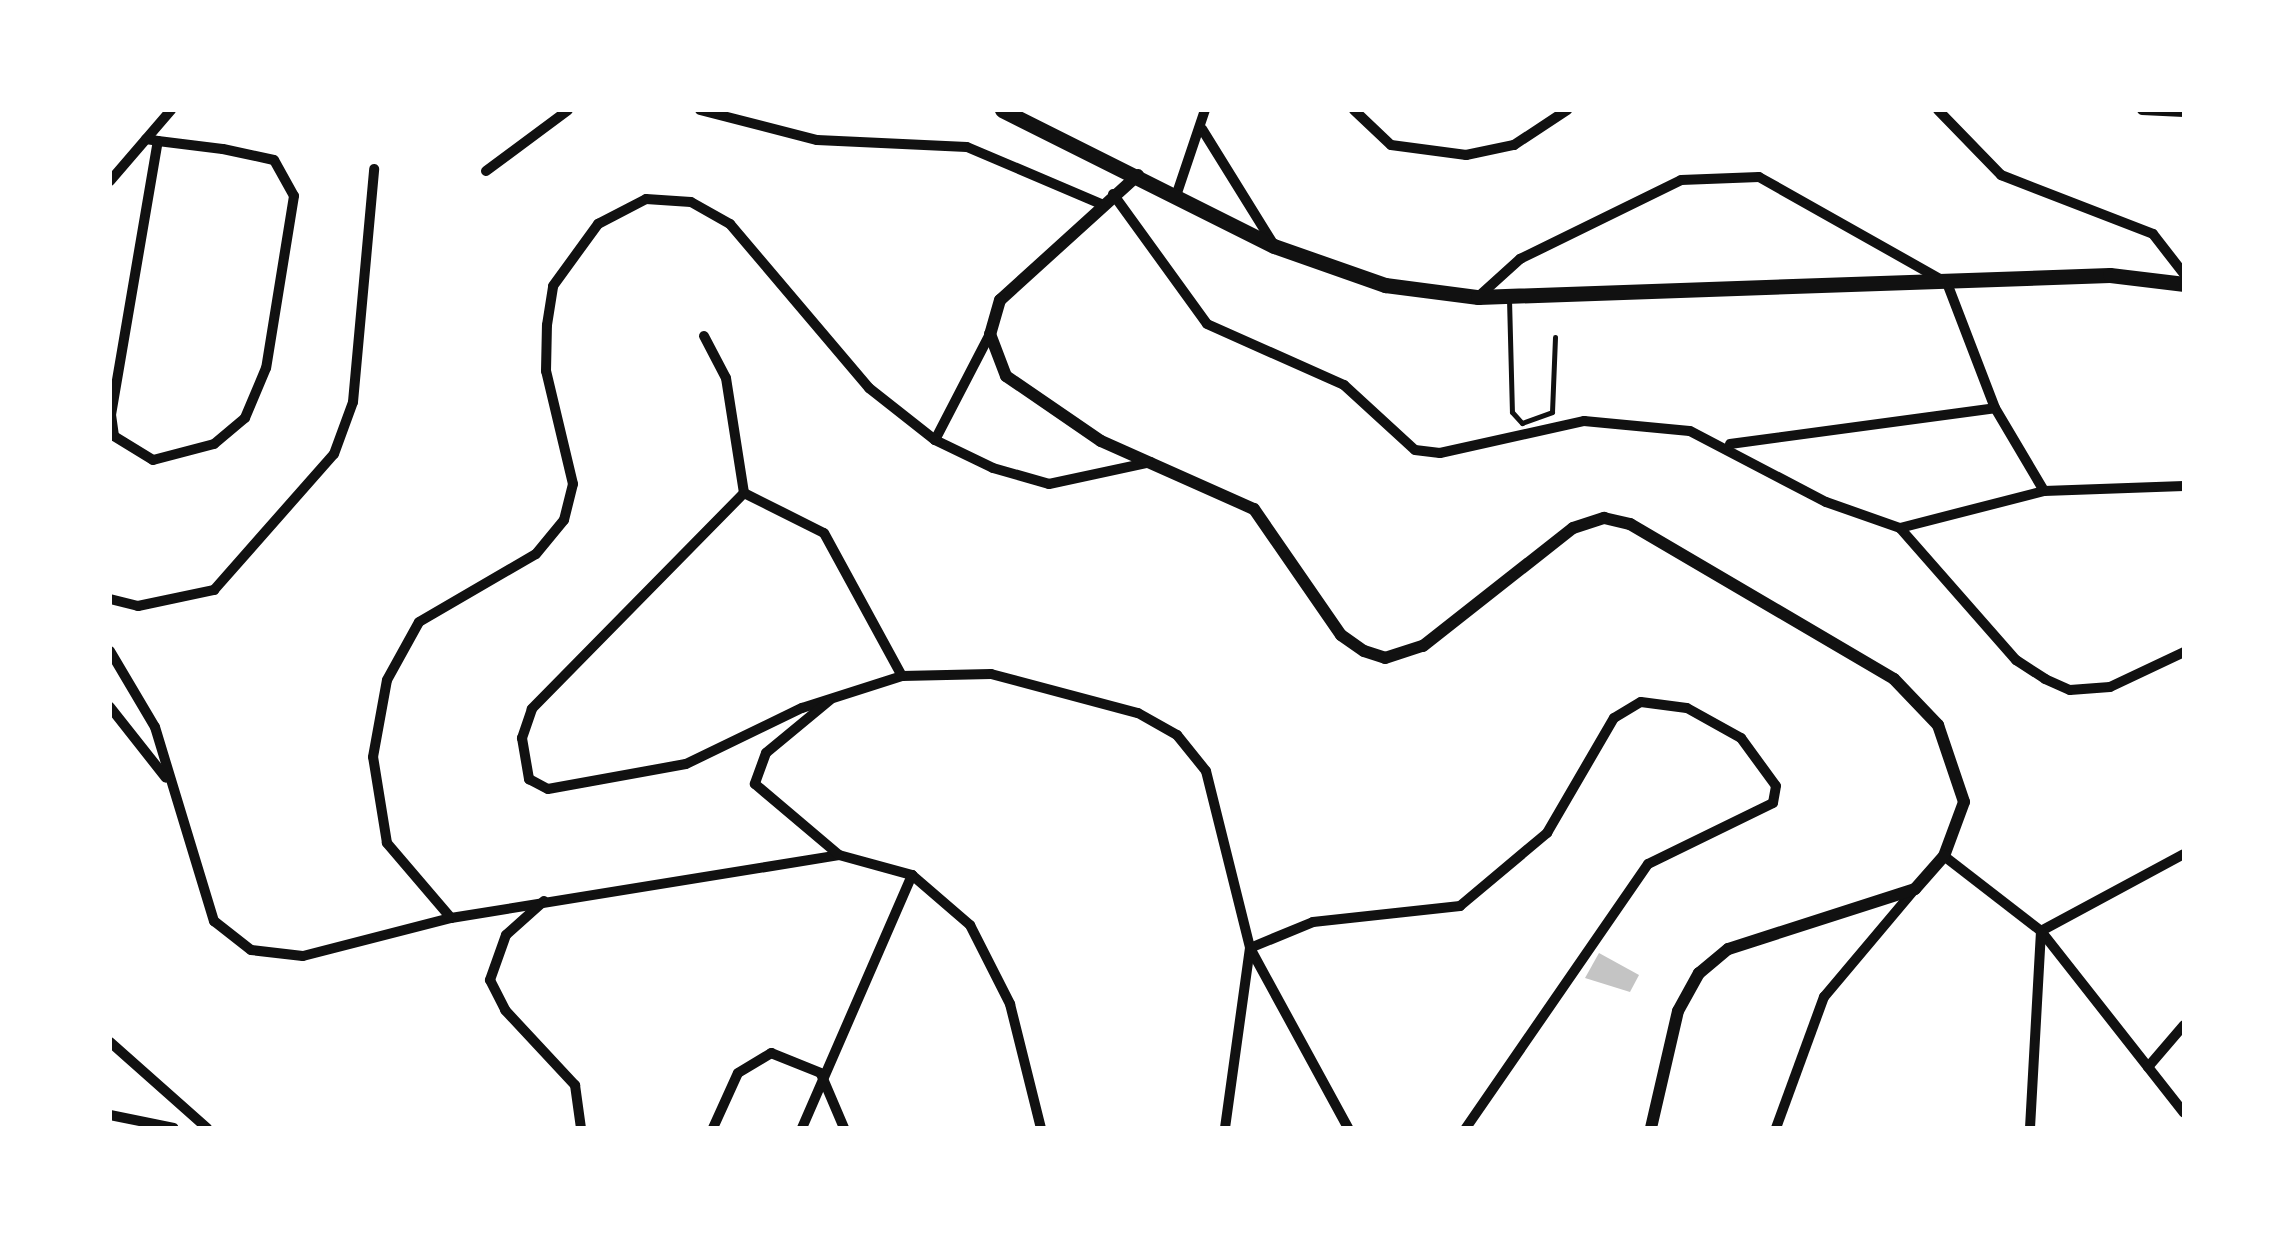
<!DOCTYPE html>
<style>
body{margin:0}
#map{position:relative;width:2294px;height:1238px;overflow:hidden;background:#fff;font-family:"Noto Serif",serif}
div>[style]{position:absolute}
.building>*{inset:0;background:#c4c4c4}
.service>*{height:5px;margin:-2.5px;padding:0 2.5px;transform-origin:2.5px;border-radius:2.5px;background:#111}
.minor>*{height:10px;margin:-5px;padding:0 5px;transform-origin:5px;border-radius:5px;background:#111}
.tertiary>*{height:12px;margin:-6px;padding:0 6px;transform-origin:6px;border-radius:6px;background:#111}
.secondary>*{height:15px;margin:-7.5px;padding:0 7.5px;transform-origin:7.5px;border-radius:7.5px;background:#111}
span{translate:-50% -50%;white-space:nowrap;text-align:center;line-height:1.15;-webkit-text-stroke:8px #fff;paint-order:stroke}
.frame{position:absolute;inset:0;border:112px solid #fff;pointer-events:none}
</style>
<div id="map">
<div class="building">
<i style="clip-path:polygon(1599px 953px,1639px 975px,1630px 992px,1585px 978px)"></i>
</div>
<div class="service">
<i style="left:1509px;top:299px;width:113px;rotate:88.5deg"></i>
<i style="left:1512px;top:412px;width:15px;rotate:48deg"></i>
<i style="left:1522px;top:423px;width:32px;rotate:-20deg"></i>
<i style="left:1552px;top:412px;width:75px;rotate:-87.7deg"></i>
</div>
<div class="minor">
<i style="left:700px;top:110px;width:121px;rotate:14.4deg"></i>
<i style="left:817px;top:140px;width:150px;rotate:2.7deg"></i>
<i style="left:967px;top:147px;width:146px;rotate:23deg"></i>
<i style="left:1354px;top:110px;width:51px;rotate:43.4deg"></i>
<i style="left:1391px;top:145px;width:76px;rotate:7.6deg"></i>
<i style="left:1466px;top:155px;width:49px;rotate:-11.8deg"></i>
<i style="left:1514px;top:145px;width:64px;rotate:-33.4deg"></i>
<i style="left:1938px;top:110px;width:91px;rotate:45.9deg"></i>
<i style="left:2001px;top:175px;width:163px;rotate:21.2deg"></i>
<i style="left:2153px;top:234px;width:51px;rotate:52.2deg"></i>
<i style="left:2142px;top:110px;width:42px;rotate:2.7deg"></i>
<i style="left:1202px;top:129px;width:137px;rotate:58.2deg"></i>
<i style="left:146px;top:139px;width:12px;rotate:9deg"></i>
<i style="left:158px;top:141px;width:65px;rotate:7deg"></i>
<i style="left:223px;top:149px;width:52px;rotate:12.2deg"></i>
<i style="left:274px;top:160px;width:41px;rotate:60.9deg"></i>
<i style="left:294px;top:196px;width:174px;rotate:99.2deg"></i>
<i style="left:266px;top:368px;width:54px;rotate:112.8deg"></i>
<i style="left:245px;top:418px;width:40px;rotate:140deg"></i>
<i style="left:214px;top:444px;width:63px;rotate:165.3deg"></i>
<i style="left:153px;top:460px;width:46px;rotate:-148.4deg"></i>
<i style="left:114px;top:436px;width:21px;rotate:-98deg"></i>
<i style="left:111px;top:415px;width:278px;rotate:-80.3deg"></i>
<i style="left:486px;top:171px;width:102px;rotate:-36.6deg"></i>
<i style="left:110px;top:181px;width:94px;rotate:-49.3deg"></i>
<i style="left:1113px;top:194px;width:160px;rotate:54.1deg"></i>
<i style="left:1207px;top:324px;width:150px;rotate:24deg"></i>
<i style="left:1344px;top:385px;width:96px;rotate:42.5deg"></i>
<i style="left:1415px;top:450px;width:25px;rotate:7deg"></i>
<i style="left:1440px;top:453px;width:148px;rotate:-12.5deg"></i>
<i style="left:1584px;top:421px;width:106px;rotate:5.4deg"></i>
<i style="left:1690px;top:431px;width:153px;rotate:27.6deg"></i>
<i style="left:1826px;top:502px;width:78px;rotate:19.4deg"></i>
<i style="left:1900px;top:528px;width:176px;rotate:48.7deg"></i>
<i style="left:2016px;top:660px;width:35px;rotate:33deg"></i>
<i style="left:2045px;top:679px;width:27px;rotate:24deg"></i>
<i style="left:2070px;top:690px;width:40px;rotate:-4.3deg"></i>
<i style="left:2110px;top:687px;width:82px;rotate:-25.3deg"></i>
<i style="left:1176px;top:196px;width:91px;rotate:-71.4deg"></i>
<i style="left:1478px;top:297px;width:57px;rotate:-42.1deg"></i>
<i style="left:1520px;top:259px;width:179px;rotate:-26.1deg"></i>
<i style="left:1681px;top:180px;width:78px;rotate:-2.2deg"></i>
<i style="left:1759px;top:177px;width:216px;rotate:29.4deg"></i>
<i style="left:1947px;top:283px;width:134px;rotate:69deg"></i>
<i style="left:1995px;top:408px;width:96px;rotate:59.4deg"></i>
<i style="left:704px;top:336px;width:47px;rotate:62.4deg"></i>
<i style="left:726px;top:378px;width:116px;rotate:81.1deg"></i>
<i style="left:935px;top:440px;width:119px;rotate:-62.6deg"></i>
<i style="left:1730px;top:444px;width:267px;rotate:-7.7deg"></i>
<i style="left:744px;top:493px;width:303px;rotate:134.5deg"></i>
<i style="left:532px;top:709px;width:31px;rotate:109deg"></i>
<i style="left:522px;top:738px;width:42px;rotate:80.3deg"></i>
<i style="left:529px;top:779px;width:21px;rotate:28deg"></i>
<i style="left:548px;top:789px;width:140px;rotate:-10.3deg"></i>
<i style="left:686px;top:764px;width:129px;rotate:-25.8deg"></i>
<i style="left:802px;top:708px;width:105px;rotate:-17.7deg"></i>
<i style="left:902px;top:676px;width:89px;rotate:-1.3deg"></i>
<i style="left:991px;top:674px;width:152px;rotate:14.9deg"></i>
<i style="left:1138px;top:713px;width:45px;rotate:29.4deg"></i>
<i style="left:1177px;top:735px;width:46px;rotate:51.1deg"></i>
<i style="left:1206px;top:771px;width:182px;rotate:76deg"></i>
<i style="left:1250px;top:948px;width:205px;rotate:61.4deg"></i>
<i style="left:744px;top:493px;width:89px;rotate:26.6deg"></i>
<i style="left:824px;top:533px;width:163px;rotate:61.4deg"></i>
<i style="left:1900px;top:528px;width:149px;rotate:-14.4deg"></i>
<i style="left:2044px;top:491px;width:140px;rotate:-2deg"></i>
<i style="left:110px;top:599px;width:29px;rotate:14deg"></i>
<i style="left:138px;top:606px;width:78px;rotate:-11.9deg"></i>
<i style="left:214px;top:590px;width:181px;rotate:-48.6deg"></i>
<i style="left:334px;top:454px;width:55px;rotate:-69.9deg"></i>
<i style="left:353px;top:402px;width:234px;rotate:-84.8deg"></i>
<i style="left:110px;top:651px;width:88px;rotate:59.4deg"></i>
<i style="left:155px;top:727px;width:203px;rotate:73.1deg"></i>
<i style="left:214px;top:921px;width:47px;rotate:38.1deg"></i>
<i style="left:251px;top:950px;width:52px;rotate:6.6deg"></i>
<i style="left:303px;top:956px;width:153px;rotate:-14.4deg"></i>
<i style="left:451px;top:918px;width:393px;rotate:-9.2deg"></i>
<i style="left:839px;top:855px;width:76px;rotate:15.3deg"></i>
<i style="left:912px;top:875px;width:77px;rotate:40.8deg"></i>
<i style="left:970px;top:925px;width:89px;rotate:63.1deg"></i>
<i style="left:1010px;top:1004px;width:128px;rotate:76deg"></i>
<i style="left:830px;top:700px;width:83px;rotate:140.4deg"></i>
<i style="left:766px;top:753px;width:33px;rotate:110deg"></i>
<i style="left:755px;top:784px;width:110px;rotate:40.2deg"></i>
<i style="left:110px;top:707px;width:90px;rotate:51.7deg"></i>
<i style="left:1944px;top:856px;width:123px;rotate:37.7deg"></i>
<i style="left:2041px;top:931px;width:231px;rotate:51.8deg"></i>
<i style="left:544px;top:901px;width:51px;rotate:138.2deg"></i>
<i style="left:506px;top:935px;width:48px;rotate:109.6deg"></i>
<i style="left:490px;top:980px;width:34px;rotate:63deg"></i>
<i style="left:505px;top:1010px;width:103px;rotate:47deg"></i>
<i style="left:575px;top:1085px;width:43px;rotate:82.1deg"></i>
<i style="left:451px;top:918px;width:99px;rotate:-130.5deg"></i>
<i style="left:387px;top:843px;width:87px;rotate:-99.2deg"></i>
<i style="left:373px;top:757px;width:78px;rotate:-79.7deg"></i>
<i style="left:387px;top:680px;width:66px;rotate:-61.1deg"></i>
<i style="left:419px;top:622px;width:135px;rotate:-30.2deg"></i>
<i style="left:536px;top:554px;width:44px;rotate:-50.5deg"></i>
<i style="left:564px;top:520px;width:37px;rotate:-76deg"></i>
<i style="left:573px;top:484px;width:116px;rotate:-103.4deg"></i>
<i style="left:546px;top:371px;width:46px;rotate:-88.8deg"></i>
<i style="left:547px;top:325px;width:39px;rotate:-81deg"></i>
<i style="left:553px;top:286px;width:77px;rotate:-54deg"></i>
<i style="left:598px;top:224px;width:54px;rotate:-27.5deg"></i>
<i style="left:646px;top:199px;width:45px;rotate:3.8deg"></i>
<i style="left:691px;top:202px;width:45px;rotate:29.4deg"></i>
<i style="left:730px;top:224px;width:215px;rotate:49.7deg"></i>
<i style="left:869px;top:388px;width:84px;rotate:38.2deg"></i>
<i style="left:935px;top:440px;width:64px;rotate:25.8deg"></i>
<i style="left:993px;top:468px;width:58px;rotate:15.9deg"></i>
<i style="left:1049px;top:484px;width:104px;rotate:-12.2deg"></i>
<i style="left:2041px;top:931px;width:162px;rotate:-28.3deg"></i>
<i style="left:110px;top:1042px;width:130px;rotate:41.6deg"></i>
<i style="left:2148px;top:1067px;width:55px;rotate:-49.4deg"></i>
<i style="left:821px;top:1074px;width:59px;rotate:66.9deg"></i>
<i style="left:110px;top:1115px;width:65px;rotate:11.5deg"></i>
<i style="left:713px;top:1128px;width:60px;rotate:-65.6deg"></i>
<i style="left:738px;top:1073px;width:39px;rotate:-31deg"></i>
<i style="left:771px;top:1053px;width:54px;rotate:21.8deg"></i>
<i style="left:802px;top:1128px;width:276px;rotate:-66.5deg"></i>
<i style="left:1225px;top:1128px;width:182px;rotate:-82.1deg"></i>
<i style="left:1250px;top:948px;width:68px;rotate:-22.4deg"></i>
<i style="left:1313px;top:922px;width:148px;rotate:-6.2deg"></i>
<i style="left:1460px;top:906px;width:114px;rotate:-40deg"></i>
<i style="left:1547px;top:833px;width:133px;rotate:-59.8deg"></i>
<i style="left:1614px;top:718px;width:31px;rotate:-31deg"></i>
<i style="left:1641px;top:702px;width:46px;rotate:7.4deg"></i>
<i style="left:1687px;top:708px;width:62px;rotate:29.1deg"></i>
<i style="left:1741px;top:738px;width:59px;rotate:53.9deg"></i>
<i style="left:1776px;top:786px;width:17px;rotate:100deg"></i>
<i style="left:1773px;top:803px;width:139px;rotate:154deg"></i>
<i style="left:1648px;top:864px;width:321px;rotate:124.6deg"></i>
<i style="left:1776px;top:1128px;width:140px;rotate:-69.9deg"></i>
<i style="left:1824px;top:997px;width:141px;rotate:-49.9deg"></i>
<i style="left:2030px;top:1128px;width:197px;rotate:-86.8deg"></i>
</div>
<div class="tertiary">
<i style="left:1138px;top:175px;width:186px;rotate:137.8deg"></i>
<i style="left:1000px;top:300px;width:35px;rotate:106deg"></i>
<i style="left:990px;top:334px;width:45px;rotate:69.1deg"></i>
<i style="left:1006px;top:376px;width:115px;rotate:34.4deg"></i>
<i style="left:1101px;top:441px;width:167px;rotate:24deg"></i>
<i style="left:1254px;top:509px;width:153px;rotate:55.4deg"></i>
<i style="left:1341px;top:635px;width:28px;rotate:35deg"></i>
<i style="left:1364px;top:651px;width:22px;rotate:18deg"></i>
<i style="left:1385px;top:658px;width:40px;rotate:-18deg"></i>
<i style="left:1423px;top:646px;width:191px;rotate:-38.2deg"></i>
<i style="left:1573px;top:528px;width:33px;rotate:-18deg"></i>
<i style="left:1604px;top:518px;width:27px;rotate:13deg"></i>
<i style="left:1630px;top:524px;width:306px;rotate:30.4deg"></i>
<i style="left:1894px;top:679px;width:64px;rotate:46.3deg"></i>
<i style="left:1938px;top:725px;width:81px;rotate:71.3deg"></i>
<i style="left:1964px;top:802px;width:58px;rotate:110.3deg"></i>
<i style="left:1944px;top:856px;width:44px;rotate:131.3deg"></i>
<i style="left:1915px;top:889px;width:196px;rotate:162.2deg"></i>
<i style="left:1728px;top:949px;width:38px;rotate:140deg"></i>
<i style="left:1699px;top:973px;width:43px;rotate:118.9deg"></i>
<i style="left:1678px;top:1011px;width:120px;rotate:103deg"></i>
</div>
<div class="secondary">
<i style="left:1002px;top:110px;width:304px;rotate:26.6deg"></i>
<i style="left:1274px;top:246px;width:118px;rotate:19.4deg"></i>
<i style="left:1385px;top:285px;width:94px;rotate:7.4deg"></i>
<i style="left:1478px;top:297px;width:632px;rotate:-1.99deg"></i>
<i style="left:2110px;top:275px;width:75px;rotate:6.9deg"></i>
</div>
<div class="frame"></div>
</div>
